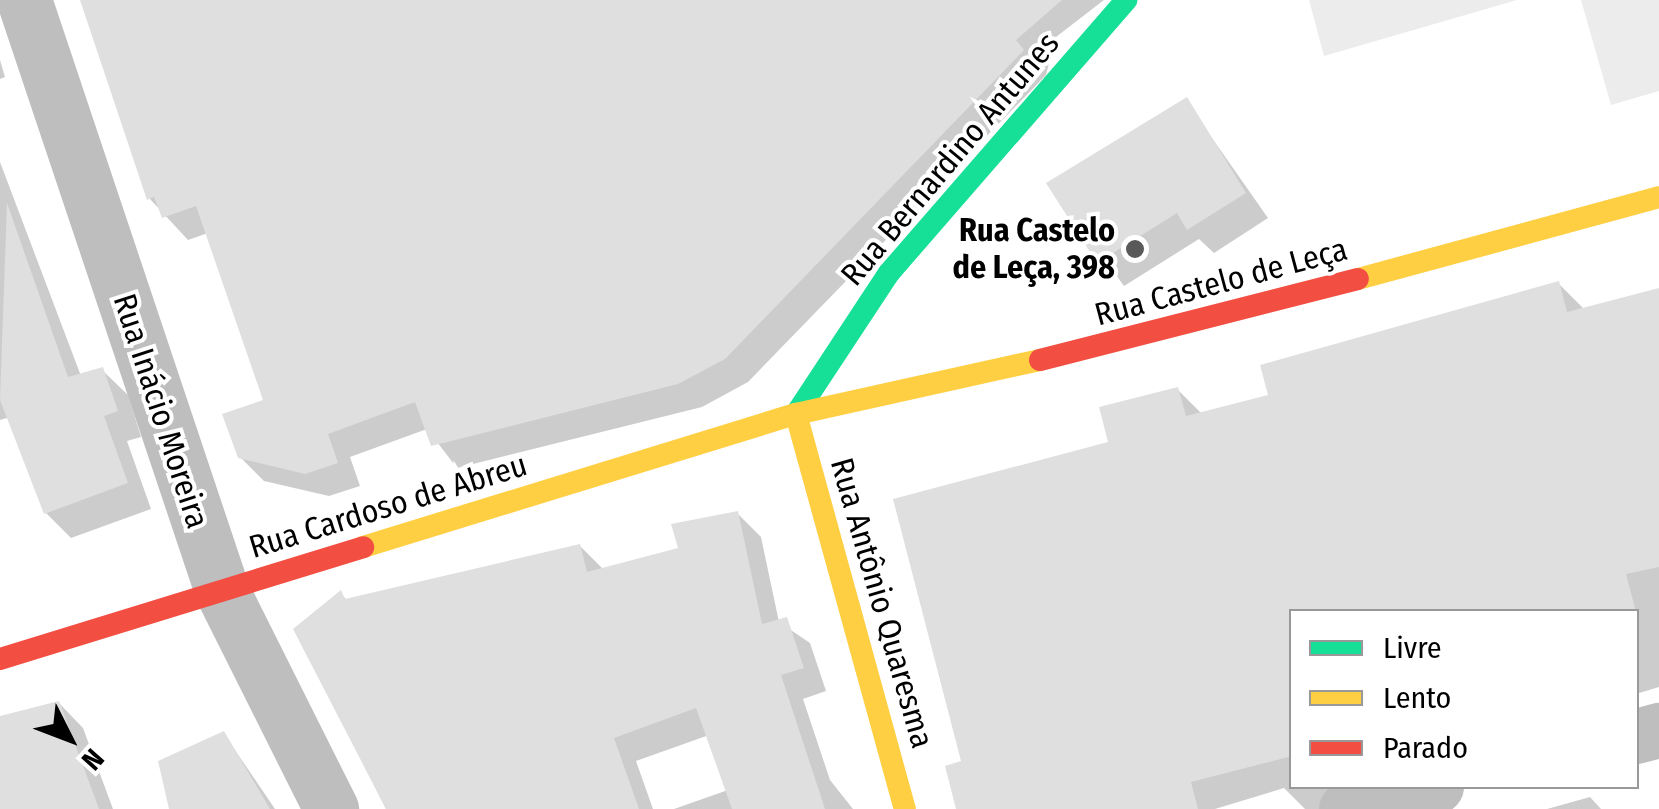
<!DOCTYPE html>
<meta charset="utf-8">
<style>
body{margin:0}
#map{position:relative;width:1659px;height:809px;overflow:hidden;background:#fff;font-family:"Fira Sans Condensed",sans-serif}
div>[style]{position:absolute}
.green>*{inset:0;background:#ececec}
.shadow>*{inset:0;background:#0003}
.building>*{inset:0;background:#dfdfdf}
.street>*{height:55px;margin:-27.5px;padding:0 27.5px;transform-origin:27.5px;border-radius:27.5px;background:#bebebe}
.fast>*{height:22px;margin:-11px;padding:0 11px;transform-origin:11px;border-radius:11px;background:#16e098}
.slow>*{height:22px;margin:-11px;padding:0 11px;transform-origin:11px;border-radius:11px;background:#ffcf43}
.jam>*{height:22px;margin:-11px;padding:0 11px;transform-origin:11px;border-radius:11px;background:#f24e42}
.dots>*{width:28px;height:28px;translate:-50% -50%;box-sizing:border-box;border:5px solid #fff;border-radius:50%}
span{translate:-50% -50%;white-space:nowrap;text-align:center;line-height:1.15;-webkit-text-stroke:8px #fff;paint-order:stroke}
.street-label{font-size:32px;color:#000}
.poi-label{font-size:32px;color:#000;font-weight:700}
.right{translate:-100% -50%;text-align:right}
.legend{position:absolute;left:1289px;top:609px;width:350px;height:180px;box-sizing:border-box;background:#fff;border:2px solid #999;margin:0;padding:12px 18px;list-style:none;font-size:30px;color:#000}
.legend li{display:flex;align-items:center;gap:20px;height:50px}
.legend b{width:50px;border:2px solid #999}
.north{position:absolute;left:20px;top:689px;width:100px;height:100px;-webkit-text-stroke:8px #fff;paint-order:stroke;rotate:132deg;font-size:28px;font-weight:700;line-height:40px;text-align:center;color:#000}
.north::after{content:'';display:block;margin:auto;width:35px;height:45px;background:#000;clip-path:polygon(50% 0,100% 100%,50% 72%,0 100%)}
</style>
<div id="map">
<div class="green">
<i style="clip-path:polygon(1309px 0,1517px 0,1324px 56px)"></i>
<i style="clip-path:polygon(1581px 0,1659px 0,1659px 91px,1611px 105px)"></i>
</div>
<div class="shadow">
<i style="clip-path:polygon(83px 0,1104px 0,1056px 37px,1046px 75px,748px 382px,702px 407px,457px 468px,427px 429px,350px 457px,360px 486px,329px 496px,264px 481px,240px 457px,266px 401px,208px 233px,188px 240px,149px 198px)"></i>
<i style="clip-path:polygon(0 60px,5px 77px,0 79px)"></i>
<i style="clip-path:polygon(1186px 101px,1268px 218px,1214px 253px,1199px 239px,1124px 286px,1050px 184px)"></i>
<i style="clip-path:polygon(0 162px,81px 376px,102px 370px,128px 395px,141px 437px,127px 441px,151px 509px,71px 538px,46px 513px,10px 417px,0 420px)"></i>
<i style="clip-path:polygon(1559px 284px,1585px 310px,1659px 291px,1659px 687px,1636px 694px,1636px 612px,1292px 612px,1292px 786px,1410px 786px,1325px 809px,1305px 809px,1284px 788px,1215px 809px,958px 809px,964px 763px,1111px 444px,1178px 390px,1202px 414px,1271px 396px)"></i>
<i style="clip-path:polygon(738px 514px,761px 537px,779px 622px,810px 643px,826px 691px,803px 699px,830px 780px,853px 809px,674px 809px,728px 790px,709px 735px,636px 761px,653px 809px,386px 809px,296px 630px,341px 594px,348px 601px,580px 546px,604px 570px,681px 550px)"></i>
<i style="clip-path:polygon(59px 703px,83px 728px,113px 809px,0 809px,0 719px)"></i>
<i style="clip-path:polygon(224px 734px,275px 809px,172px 809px)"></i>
<i style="clip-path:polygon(1590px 797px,1601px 809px,1547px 809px)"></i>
</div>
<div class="building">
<i style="clip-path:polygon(80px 0,1062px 0,1016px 40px,1024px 50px,725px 359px,678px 384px,431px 446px,415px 402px,328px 434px,338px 463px,305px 474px,238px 458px,222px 414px,263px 400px,196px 206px,162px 218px,154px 197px,147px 200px)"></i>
<i style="clip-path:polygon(1187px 97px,1246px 193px,1187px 230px,1177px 213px,1097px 263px,1046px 183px)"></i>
<i style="clip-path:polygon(7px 203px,68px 377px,103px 367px,118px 411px,104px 416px,128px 483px,44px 514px,0 400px)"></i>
<i style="clip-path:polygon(1559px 281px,1567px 312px,1659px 288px,1659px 567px,1626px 574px,1636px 612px,1292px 612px,1292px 756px,1191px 782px,1198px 809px,956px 809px,945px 766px,961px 761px,893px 499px,1108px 442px,1099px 407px,1178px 387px,1186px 416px,1268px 395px,1260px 365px)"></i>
<i style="clip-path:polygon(738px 511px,762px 624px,787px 617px,804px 668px,781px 675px,825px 809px,732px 809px,696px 708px,614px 738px,639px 809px,386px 809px,293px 629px,341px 590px,345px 599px,580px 544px,587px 572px,678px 548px,671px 524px)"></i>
<i style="clip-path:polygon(59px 701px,99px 809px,0 809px,0 716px)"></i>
<i style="clip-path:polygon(224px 731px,270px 809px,169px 809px,158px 761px)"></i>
</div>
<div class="street">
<i style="left:24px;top:0;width:623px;rotate:71.48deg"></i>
<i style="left:222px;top:591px;width:244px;rotate:63.4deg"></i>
<i style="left:1636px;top:736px;width:24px;rotate:-15deg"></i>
<i style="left:1346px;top:809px;width:93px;rotate:-14.3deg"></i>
</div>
<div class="fast">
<i style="left:796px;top:414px;width:169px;rotate:-56.6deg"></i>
<i style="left:889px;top:273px;width:362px;rotate:-49deg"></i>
</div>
<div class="slow">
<i style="left:1358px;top:279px;width:312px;rotate:-15.2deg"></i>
<i style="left:796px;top:414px;width:410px;rotate:74.6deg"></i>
<i style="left:363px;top:547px;width:453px;rotate:-17.1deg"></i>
<i style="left:796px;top:414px;width:250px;rotate:-12.5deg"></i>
</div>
<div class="jam">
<i style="left:1040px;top:360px;width:328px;rotate:-14.3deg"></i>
<i style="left:0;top:659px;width:380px;rotate:-17.1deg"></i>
</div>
<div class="dots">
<i style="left:1135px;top:249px;background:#595959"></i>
</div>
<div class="street-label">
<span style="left:950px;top:159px;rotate:-50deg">Rua Bernardino Antunes</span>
<span style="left:1221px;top:282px;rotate:-15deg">Rua Castelo de Leça</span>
<span style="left:161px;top:411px;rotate:72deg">Rua Inácio Moreira</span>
<span style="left:388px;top:506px;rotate:-17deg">Rua Cardoso de Abreu</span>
<span style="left:882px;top:603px;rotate:74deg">Rua Antônio Quaresma</span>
</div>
<div class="poi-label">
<span class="right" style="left:1115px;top:249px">Rua Castelo<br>de Leça, 398</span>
</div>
<ul class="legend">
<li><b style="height:12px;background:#16e098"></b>Livre</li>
<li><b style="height:12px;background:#ffcf43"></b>Lento</li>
<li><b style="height:12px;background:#f24e42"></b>Parado</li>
</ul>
<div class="north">N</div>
</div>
